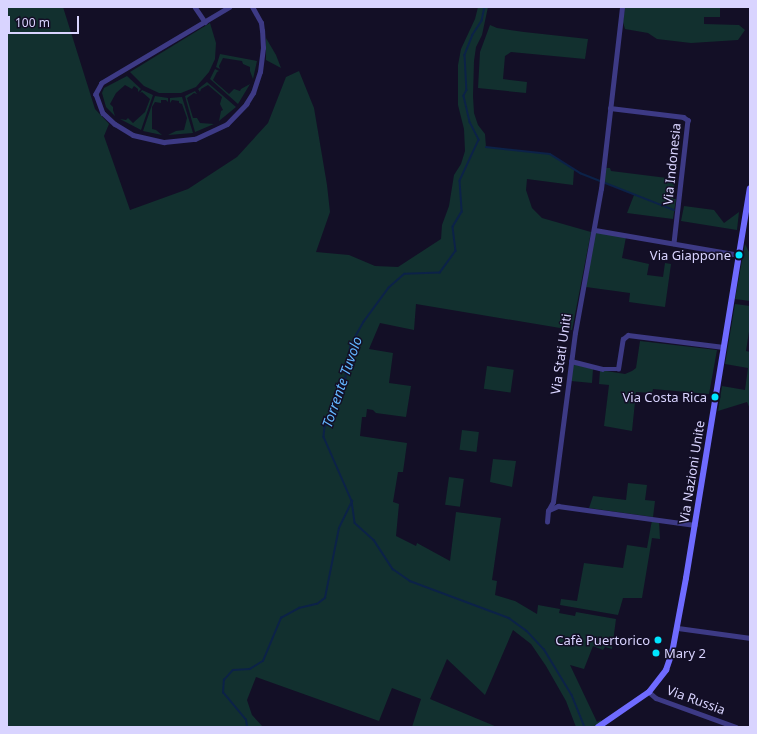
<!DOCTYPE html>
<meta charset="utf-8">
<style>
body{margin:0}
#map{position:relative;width:757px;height:734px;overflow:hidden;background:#130f26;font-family:"Noto Sans",sans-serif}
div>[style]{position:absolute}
.green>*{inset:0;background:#12302f;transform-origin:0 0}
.stream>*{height:1.5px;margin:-0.75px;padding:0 0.75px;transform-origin:0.75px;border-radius:0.75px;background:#0c2248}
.street>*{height:4.5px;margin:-2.25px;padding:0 2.25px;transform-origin:2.25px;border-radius:2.25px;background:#3d3a85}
.secondary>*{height:6px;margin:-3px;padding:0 3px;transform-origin:3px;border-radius:3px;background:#6f6bff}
.dots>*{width:11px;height:11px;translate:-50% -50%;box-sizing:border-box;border:2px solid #130f26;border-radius:50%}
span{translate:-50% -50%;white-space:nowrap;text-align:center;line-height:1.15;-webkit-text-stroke:3px #130f26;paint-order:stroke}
.street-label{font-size:13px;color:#d9d4ff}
.poi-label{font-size:13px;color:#d9d4ff}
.right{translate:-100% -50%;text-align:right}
.left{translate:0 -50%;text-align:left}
.water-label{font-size:14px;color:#62b6ff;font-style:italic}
.frame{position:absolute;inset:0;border:8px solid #d9d4ff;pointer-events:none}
.scale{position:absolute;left:8px;top:16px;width:71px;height:18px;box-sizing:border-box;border:2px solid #d9d4ff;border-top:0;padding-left:5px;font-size:12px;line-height:14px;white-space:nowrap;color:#d9d4ff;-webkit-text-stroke:3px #130f26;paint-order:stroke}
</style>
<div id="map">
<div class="green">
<i style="clip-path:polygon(7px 7px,63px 7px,95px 109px,109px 124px,104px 136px,130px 210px,188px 189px,237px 157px,268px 123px,286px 77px,299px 71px,314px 108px,327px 185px,330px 212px,316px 252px,349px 255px,375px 266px,398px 267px,441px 239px,442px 225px,449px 206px,454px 175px,461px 164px,465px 151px,464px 129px,458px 105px,458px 65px,461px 49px,475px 19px,478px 7px,488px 7px,482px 35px,476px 47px,474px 61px,473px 96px,474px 113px,478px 125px,485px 134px,486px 147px,550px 154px,574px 170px,573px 185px,527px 179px,526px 190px,532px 208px,542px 218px,591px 232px,572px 330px,416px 304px,414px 330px,380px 323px,369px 349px,393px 353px,389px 383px,411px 386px,406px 417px,376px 413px,373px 410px,367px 409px,366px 417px,362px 417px,360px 436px,407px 443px,403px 472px,398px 472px,393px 502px,399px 504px,396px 536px,416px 546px,417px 543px,450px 561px,456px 512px,501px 518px,492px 580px,497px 581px,495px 595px,515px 601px,537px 614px,538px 605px,560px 609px,559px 613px,575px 616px,576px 612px,616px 619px,612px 649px,605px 647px,603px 650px,593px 646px,584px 669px,570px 665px,597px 722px,601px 720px,602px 722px,594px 727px,576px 727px,566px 701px,546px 666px,531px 644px,513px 630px,485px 695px,447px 659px,430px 699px,497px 727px,412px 727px,421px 699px,392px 688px,379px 721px,256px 677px,247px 700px,252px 715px,263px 727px,7px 727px)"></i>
<i style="clip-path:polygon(625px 7px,720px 7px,720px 17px,704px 17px,704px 24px,739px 25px,745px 30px,738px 40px,691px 43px,657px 39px,648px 33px,625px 29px,623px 22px)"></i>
<i style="clip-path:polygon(210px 23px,216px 43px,215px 59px,209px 72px,196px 87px,181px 93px,159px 93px,144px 86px,130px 72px)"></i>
<i style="clip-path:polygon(490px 25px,497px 28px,524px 32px,588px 39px,585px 59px,511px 52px,505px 56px,503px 79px,527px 82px,526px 93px,478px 88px,480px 52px)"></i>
<i style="clip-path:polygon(266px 38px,276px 55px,281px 68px,266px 60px)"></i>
<i style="clip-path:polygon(220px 54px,257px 61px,253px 79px,250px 71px,250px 67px,243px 64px,242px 61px,223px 58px,219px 66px,220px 69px,216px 67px)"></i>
<i style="clip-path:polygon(215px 69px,219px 71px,217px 72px,213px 80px,229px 94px,234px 89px,240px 91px,241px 89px,250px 84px,238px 104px,210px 79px)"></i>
<i style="clip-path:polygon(127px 76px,141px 89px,138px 92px,138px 89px,134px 86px,132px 89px,125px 85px,116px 93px,110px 104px,113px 107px,113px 110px,115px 116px,106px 107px,102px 93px,104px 88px)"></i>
<i style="clip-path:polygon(207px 82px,236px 107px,219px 121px,221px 111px,223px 110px,220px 104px,222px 97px,208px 85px,201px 89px,200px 92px,198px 89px)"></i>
<i style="clip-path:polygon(142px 90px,153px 95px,141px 130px,120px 119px,126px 120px,128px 118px,133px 123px,145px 112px,150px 99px,142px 92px,140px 93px)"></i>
<i style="clip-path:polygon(195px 91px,197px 94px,194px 93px,187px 98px,193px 118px,197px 118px,200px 123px,214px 124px,195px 132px,185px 96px)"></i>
<i style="clip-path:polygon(155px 96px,168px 98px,168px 102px,166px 100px,161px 100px,161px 103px,155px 102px,152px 107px,152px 129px,156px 130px,162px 135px,143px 131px)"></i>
<i style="clip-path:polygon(182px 97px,193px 133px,168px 135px,176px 131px,184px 130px,187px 118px,182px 104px,179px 103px,179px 101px,172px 100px,170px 103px,170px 98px)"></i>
<i style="clip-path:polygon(606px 168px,610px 168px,611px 171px,675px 179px,673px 199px,676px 199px,673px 219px,627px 213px,634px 195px,604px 182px)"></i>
<i style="clip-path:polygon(684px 206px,714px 210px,724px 223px,739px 212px,737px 230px,681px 221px)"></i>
<i style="clip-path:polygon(595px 232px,626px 237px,622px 258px,649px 264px,647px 275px,663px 277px,665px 263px,671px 264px,665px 307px,629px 302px,630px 293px,586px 287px)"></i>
<i style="clip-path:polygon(745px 244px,750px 254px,750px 301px,735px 299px)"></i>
<i style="clip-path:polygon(735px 304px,750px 306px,750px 325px,746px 351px,750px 352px,750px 409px,747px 402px,718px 411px,722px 386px,745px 390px,748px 368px,725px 364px)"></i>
<i style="clip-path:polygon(640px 341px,717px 350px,709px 394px,653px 389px,652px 393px,636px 392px,632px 431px,604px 426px,609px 385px,599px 384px,600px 370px,625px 374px,632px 371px,636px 368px)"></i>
<i style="clip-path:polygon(573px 364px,593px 369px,592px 383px,571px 381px)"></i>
<i style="left:487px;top:366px;width:27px;height:23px;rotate:8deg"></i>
<i style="left:462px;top:430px;width:17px;height:20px;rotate:7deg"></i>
<i style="clip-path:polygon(493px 459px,516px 461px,512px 487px,490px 482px)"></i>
<i style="left:449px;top:477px;width:15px;height:28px;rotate:8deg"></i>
<i style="clip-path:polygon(628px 483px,647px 485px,645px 500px,655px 501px,653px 517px,589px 508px,593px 496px,626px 500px)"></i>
<i style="clip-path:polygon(652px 520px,659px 521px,660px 539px,652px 538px,642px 598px,623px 598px,618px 615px,560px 605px,561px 599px,577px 601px,584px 563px,623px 568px,627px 545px,647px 548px)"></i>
</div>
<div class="stream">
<i style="left:485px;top:7px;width:14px;rotate:102deg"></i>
<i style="left:482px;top:21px;width:17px;rotate:123deg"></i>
<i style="left:473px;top:35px;width:22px;rotate:112deg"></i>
<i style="left:465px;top:55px;width:35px;rotate:87deg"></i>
<i style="left:467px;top:90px;width:7px;rotate:117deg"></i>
<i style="left:464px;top:96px;width:27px;rotate:77deg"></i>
<i style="left:470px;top:122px;width:20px;rotate:63deg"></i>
<i style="left:479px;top:140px;width:45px;rotate:114.9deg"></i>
<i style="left:460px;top:181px;width:31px;rotate:86deg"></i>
<i style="left:462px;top:212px;width:17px;rotate:121deg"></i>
<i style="left:453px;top:227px;width:24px;rotate:83deg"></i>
<i style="left:456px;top:251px;width:27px;rotate:126deg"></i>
<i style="left:440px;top:273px;width:35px;rotate:178deg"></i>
<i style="left:405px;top:274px;width:21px;rotate:139deg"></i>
<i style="left:389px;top:288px;width:42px;rotate:126.3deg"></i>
<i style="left:364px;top:322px;width:26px;rotate:119deg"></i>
<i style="left:351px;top:345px;width:33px;rotate:99deg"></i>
<i style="left:346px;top:378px;width:40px;rotate:110.2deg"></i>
<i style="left:332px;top:416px;width:13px;rotate:122deg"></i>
<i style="left:325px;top:427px;width:10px;rotate:96deg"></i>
<i style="left:324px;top:437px;width:70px;rotate:66.4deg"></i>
<i style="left:352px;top:501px;width:22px;rotate:82deg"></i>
<i style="left:355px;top:523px;width:25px;rotate:42deg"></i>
<i style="left:374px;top:540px;width:35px;rotate:57deg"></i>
<i style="left:393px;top:569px;width:21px;rotate:35deg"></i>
<i style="left:410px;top:581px;width:106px;rotate:20.5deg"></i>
<i style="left:509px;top:618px;width:22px;rotate:36deg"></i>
<i style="left:527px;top:631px;width:25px;rotate:47deg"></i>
<i style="left:544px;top:649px;width:54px;rotate:58.7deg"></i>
<i style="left:572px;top:695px;width:35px;rotate:68deg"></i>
<i style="left:486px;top:147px;width:64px;rotate:6.2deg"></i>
<i style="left:550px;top:154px;width:36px;rotate:32deg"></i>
<i style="left:580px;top:173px;width:101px;rotate:21.5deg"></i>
<i style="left:247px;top:727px;width:7px;rotate:-98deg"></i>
<i style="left:246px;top:720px;width:35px;rotate:-130deg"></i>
<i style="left:223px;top:693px;width:13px;rotate:-86deg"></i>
<i style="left:224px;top:680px;width:13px;rotate:-48deg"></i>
<i style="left:233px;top:670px;width:17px;rotate:-3deg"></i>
<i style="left:250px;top:669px;width:15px;rotate:-32deg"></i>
<i style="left:263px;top:661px;width:47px;rotate:-67.3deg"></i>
<i style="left:281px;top:618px;width:21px;rotate:-29deg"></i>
<i style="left:299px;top:608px;width:18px;rotate:-13deg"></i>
<i style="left:317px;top:604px;width:10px;rotate:-37deg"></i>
<i style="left:325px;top:598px;width:71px;rotate:-78.7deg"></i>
<i style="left:339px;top:528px;width:30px;rotate:-64deg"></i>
</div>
<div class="street">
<i style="left:195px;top:7px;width:18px;rotate:56deg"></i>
<i style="left:230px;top:7px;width:149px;rotate:149.3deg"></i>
<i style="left:102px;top:83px;width:13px;rotate:119deg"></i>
<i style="left:96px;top:94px;width:20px;rotate:70deg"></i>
<i style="left:103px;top:113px;width:16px;rotate:43deg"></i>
<i style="left:115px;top:124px;width:21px;rotate:31deg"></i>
<i style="left:133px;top:135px;width:32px;rotate:13deg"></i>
<i style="left:164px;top:142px;width:31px;rotate:-6deg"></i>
<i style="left:195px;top:139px;width:35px;rotate:-25deg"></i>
<i style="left:227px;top:124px;width:28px;rotate:-46deg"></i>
<i style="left:246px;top:104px;width:13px;rotate:-58deg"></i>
<i style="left:253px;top:93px;width:22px;rotate:-72deg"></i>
<i style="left:260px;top:72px;width:24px;rotate:-83deg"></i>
<i style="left:263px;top:48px;width:17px;rotate:-93deg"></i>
<i style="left:262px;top:31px;width:8px;rotate:-97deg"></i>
<i style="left:261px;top:23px;width:18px;rotate:-119deg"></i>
<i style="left:610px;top:108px;width:74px;rotate:7deg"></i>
<i style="left:683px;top:117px;width:6px;rotate:31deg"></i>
<i style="left:688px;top:120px;width:124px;rotate:96.5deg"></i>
<i style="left:595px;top:230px;width:146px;rotate:9.8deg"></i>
<i style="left:571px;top:361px;width:32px;rotate:14deg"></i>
<i style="left:602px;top:369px;width:16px"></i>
<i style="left:618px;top:369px;width:30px;rotate:-81deg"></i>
<i style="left:623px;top:339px;width:6px;rotate:-39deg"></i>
<i style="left:628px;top:335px;width:96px;rotate:7.2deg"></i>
<i style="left:549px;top:510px;width:10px;rotate:-24deg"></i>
<i style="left:558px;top:506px;width:138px;rotate:7.9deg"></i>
<i style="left:547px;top:522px;width:11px;rotate:-85deg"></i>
<i style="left:548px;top:511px;width:10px;rotate:-61deg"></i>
<i style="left:553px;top:502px;width:170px;rotate:-82.6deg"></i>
<i style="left:575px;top:333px;width:146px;rotate:-79.8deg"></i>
<i style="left:601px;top:189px;width:183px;rotate:-83.4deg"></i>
<i style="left:678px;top:628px;width:73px;rotate:7.9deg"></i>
<i style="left:649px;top:692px;width:9px;rotate:41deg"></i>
<i style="left:656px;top:698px;width:85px;rotate:19.9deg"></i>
</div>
<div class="secondary">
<i style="left:598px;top:727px;width:62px;rotate:-34.5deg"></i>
<i style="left:649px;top:692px;width:28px;rotate:-52deg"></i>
<i style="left:666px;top:670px;width:18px;rotate:-71deg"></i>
<i style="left:672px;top:653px;width:76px;rotate:-79.4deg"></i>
<i style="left:686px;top:578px;width:395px;rotate:-80.7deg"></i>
</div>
<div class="dots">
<i style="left:739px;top:255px;background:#00e5ff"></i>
<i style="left:715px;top:397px;background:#00e5ff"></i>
<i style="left:658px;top:640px;background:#00e5ff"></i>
<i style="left:656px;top:653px;background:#00e5ff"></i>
</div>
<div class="street-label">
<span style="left:672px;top:164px;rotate:-84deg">Via Indonesia</span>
<span style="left:561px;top:354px;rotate:-82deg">Via Stati Uniti</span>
<span style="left:692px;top:472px;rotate:-81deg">Via Nazioni Unite</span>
<span style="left:696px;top:700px;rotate:20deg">Via Russia</span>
</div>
<div class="poi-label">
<span class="right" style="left:731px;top:255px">Via Giappone</span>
<span class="right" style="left:707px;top:397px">Via Costa Rica</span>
<span class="right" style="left:650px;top:640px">Cafè Puertorico</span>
<span class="left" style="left:664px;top:653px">Mary 2</span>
</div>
<div class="water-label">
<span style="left:342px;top:382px;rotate:-71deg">Torrente Tuvolo</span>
</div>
<div class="frame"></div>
<div class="scale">100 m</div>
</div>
